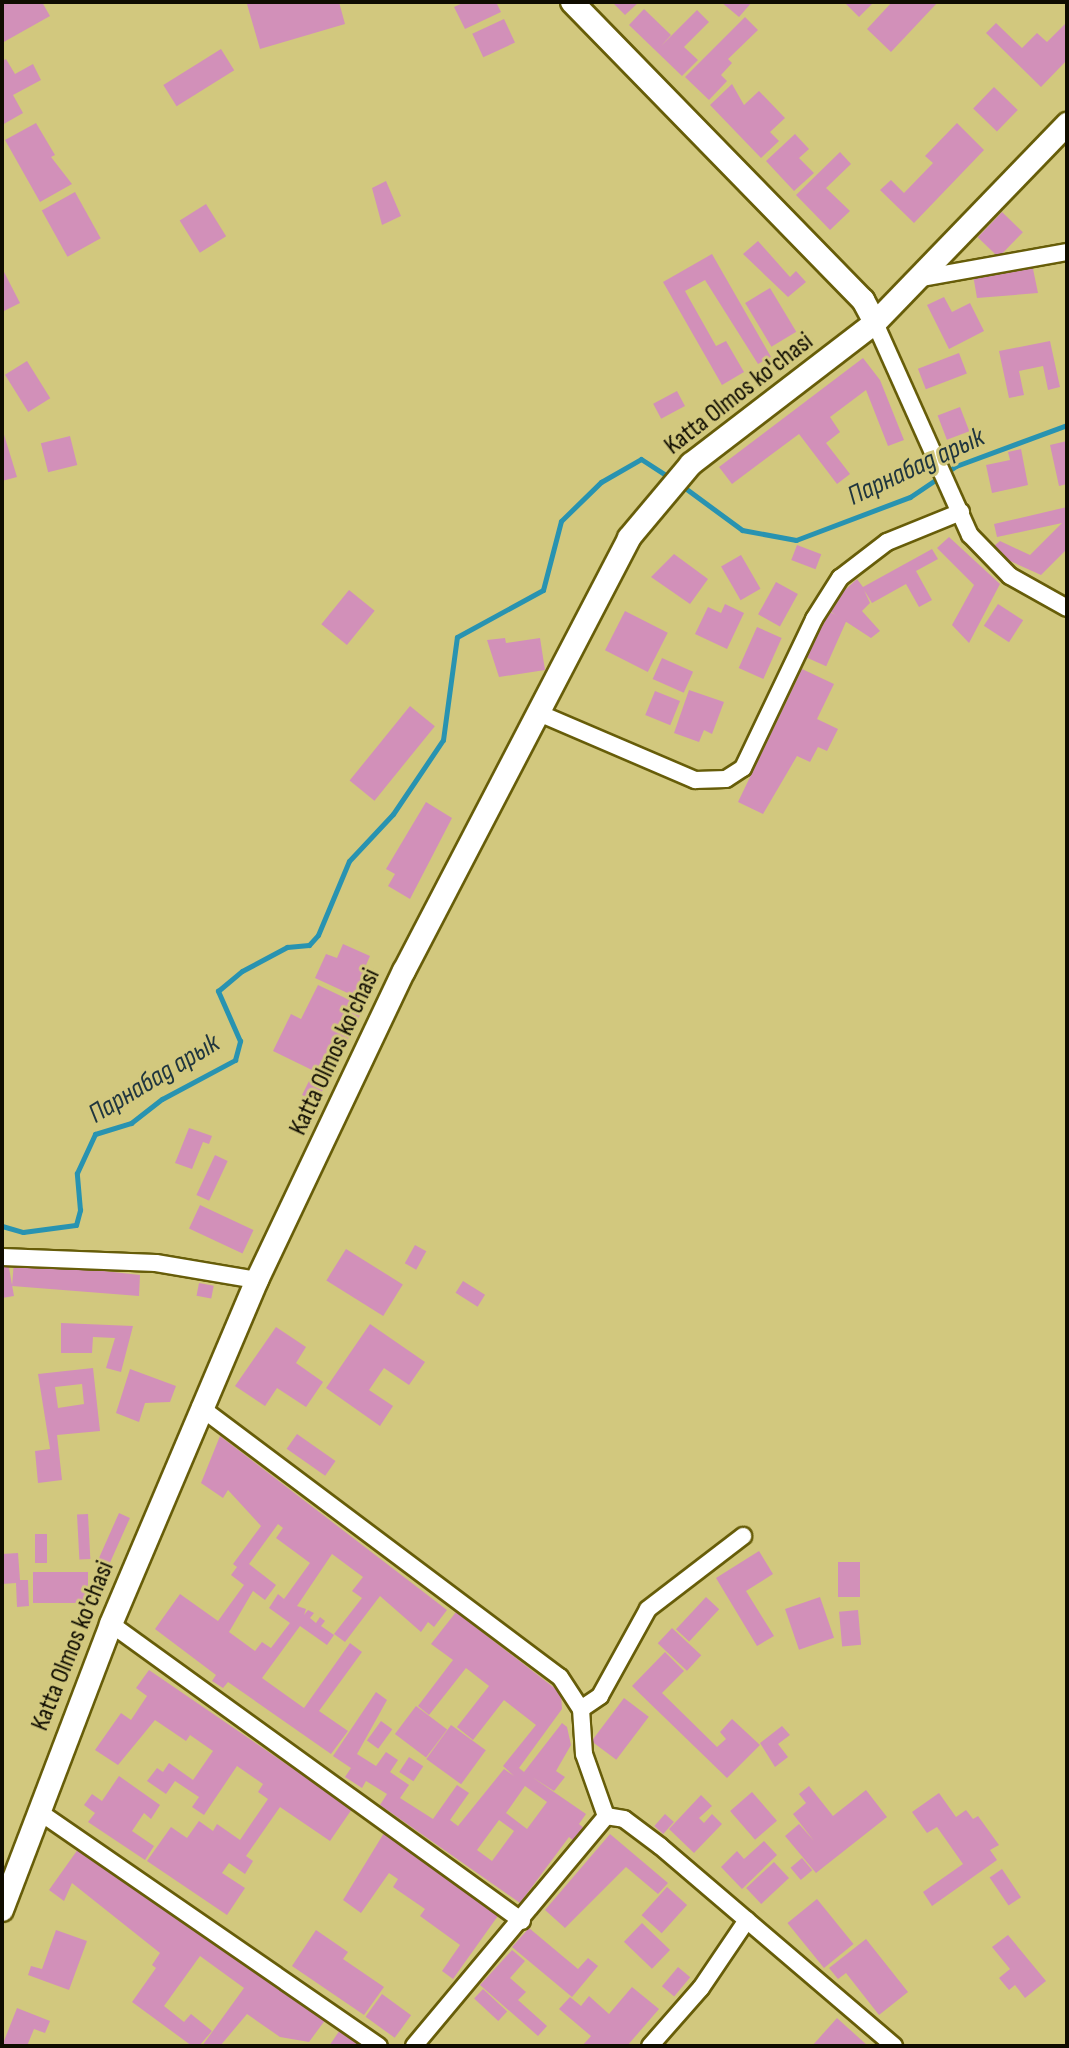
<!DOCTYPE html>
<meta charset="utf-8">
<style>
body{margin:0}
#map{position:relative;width:1069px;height:2048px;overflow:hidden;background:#d2c87e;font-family:"Sofia Sans Condensed",sans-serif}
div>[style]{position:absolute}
.stream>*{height:5px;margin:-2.5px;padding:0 2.5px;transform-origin:2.5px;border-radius:2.5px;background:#2893b1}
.building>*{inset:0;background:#d290b9;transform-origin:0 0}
.roads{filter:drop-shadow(2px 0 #675d09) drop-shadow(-2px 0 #675d09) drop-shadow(0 2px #675d09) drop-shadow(0 -2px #675d09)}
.street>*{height:16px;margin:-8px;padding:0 8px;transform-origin:8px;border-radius:8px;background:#fff}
.secondary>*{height:22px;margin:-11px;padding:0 11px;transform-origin:11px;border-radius:11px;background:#fff}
span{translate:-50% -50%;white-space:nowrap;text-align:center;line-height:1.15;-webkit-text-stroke:6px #d2c87e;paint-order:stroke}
.street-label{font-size:26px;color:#0f0c00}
.water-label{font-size:28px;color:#20363e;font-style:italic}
.frame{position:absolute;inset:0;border:4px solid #0f0c00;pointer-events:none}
</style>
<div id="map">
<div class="stream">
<i style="left:681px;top:485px;width:76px;rotate:36.4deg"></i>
<i style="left:742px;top:530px;width:55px;rotate:10.5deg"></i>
<i style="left:796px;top:540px;width:122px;rotate:-20.7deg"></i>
<i style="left:910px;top:497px;width:55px;rotate:-34deg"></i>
<i style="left:956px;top:466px;width:118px;rotate:-20.3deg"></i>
<i style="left:2px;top:1226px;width:22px;rotate:16deg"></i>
<i style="left:23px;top:1232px;width:53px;rotate:-7.5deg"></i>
<i style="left:76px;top:1225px;width:16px;rotate:-75deg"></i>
<i style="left:80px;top:1210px;width:37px;rotate:-95deg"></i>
<i style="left:77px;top:1173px;width:43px;rotate:-65.2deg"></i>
<i style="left:95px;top:1134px;width:38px;rotate:-17deg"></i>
<i style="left:131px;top:1123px;width:39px;rotate:-38deg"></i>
<i style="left:162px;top:1099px;width:83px;rotate:-28.1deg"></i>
<i style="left:235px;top:1060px;width:20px;rotate:-75deg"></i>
<i style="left:240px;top:1041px;width:55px;rotate:-113.7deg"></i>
<i style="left:218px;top:991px;width:31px;rotate:-40deg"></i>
<i style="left:242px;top:971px;width:51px;rotate:-28.1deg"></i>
<i style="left:287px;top:947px;width:22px;rotate:-5deg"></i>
<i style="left:309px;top:945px;width:13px;rotate:-48deg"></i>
<i style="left:318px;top:935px;width:80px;rotate:-67.3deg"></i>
<i style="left:349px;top:861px;width:64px;rotate:-46.9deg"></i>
<i style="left:393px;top:814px;width:89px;rotate:-56deg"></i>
<i style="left:443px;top:740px;width:104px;rotate:-82.3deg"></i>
<i style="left:457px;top:637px;width:98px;rotate:-28.7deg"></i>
<i style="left:543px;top:590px;width:71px;rotate:-75.4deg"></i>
<i style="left:561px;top:521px;width:56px;rotate:-44.3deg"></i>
<i style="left:601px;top:482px;width:46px;rotate:-29.9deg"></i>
<i style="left:641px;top:459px;width:37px;rotate:33deg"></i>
</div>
<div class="building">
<i style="clip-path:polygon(2px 2px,42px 2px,50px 16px,2px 43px)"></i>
<i style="clip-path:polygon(256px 2px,339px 2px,345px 24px,260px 49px,247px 4px)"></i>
<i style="clip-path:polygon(465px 2px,496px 2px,501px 12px,465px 29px,454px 7px)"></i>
<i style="clip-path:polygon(612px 2px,639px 2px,625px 15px)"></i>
<i style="clip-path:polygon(721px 2px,752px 2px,739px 17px)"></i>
<i style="clip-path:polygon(844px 2px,874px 2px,859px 17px)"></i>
<i style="clip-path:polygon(892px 2px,938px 2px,891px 52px,867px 29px)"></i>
<i style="clip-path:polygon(644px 9px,671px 35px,661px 46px,697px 10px,709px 22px,684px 47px,698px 60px,682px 76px,629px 25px)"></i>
<i style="clip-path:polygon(745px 17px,758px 30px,728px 59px,732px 63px,721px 75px,727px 81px,709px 100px,685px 77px)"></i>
<i style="left:504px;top:19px;width:26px;height:35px;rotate:65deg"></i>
<i style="clip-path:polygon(1067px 22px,1067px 60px,1041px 87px,986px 33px,996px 23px,1022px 48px,1037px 33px,1047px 42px)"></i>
<i style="left:221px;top:49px;width:25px;height:68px;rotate:58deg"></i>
<i style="clip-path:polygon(6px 59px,15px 74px,33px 64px,41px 80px,13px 95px,23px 113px,2px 125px,2px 61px)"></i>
<i style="clip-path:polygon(732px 84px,744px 105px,759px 91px,785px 118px,770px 132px,779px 141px,761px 158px,710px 105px)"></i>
<i style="left:994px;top:87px;width:33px;height:30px;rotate:44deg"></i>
<i style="clip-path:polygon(36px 123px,55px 155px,51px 157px,72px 184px,40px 202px,5px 140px)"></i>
<i style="clip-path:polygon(957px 123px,984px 150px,914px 223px,880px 190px,891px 180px,904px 193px,933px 163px,925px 156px)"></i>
<i style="clip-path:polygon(795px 134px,809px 149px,799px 158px,814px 173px,794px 191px,766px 161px)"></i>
<i style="clip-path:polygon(840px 152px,851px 164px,826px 188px,850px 211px,830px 230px,796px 195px)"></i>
<i style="clip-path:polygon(386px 181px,401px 216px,382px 225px,372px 188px)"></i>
<i style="left:75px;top:192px;width:53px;height:38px;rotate:61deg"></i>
<i style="left:206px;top:204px;width:38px;height:31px;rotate:58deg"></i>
<i style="left:1002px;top:212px;width:29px;height:35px;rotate:44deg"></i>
<i style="clip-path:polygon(758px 241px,790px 277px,796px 271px,806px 282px,788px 297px,743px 254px)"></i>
<i style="clip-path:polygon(712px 254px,771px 357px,758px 364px,705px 280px,685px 291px,716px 346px,726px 341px,744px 372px,722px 385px,663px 282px)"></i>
<i style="clip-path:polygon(1032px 264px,1038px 293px,977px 298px,973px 275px)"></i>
<i style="clip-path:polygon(2px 268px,20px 303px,2px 312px)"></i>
<i style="left:770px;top:288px;width:51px;height:29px;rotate:59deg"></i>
<i style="clip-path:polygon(944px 297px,952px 312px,970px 303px,984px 331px,949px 349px,927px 305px)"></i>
<i style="clip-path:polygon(1050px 341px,1060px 387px,1048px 390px,1043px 366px,1019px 371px,1024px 395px,1009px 398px,999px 351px)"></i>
<i style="left:959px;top:353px;width:22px;height:44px;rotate:69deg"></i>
<i style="clip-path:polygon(863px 358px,880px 380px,904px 440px,888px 446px,866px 390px,830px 417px,840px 432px,826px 443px,850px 474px,837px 484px,799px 434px,732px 484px,719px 467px)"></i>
<i style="left:27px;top:361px;width:44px;height:26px;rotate:58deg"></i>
<i style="left:677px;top:391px;width:17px;height:27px;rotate:62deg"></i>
<i style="left:960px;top:407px;width:26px;height:24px;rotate:69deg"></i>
<i style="clip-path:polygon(2px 428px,17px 477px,2px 481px)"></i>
<i style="left:70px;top:436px;width:30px;height:30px;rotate:76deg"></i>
<i style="clip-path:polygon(1067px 441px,1067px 484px,1059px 486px,1050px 445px)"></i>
<i style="clip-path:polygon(1021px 449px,1028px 485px,992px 493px,986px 465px,1010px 460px,1008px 452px)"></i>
<i style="clip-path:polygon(1067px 507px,1067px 549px,1041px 575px,988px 551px,1000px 541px,1030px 555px,1062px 523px,997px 537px,994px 524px)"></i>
<i style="clip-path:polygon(949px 537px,1000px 584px,969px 643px,952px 625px,974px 585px,937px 548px)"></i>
<i style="left:797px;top:545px;width:26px;height:16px;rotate:21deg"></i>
<i style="clip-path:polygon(932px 549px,938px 559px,916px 571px,932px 600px,919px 607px,906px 584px,872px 603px,864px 590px,870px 603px,862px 611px,880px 631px,871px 638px,825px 608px,857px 579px,863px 587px)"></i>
<i style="clip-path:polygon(674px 554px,708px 579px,690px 604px,651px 577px)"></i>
<i style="left:741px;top:555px;width:39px;height:23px;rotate:60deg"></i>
<i style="left:776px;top:582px;width:25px;height:37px;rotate:29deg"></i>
<i style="left:349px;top:590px;width:33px;height:44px;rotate:39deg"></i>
<i style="clip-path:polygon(725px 604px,744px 613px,727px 649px,695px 634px,708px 607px,721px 613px)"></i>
<i style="left:998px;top:604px;width:30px;height:26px;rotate:33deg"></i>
<i style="left:825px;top:610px;width:24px;height:51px;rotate:24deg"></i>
<i style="left:625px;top:611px;width:48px;height:44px;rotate:27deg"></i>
<i style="left:757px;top:627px;width:27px;height:45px;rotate:24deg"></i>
<i style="clip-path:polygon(505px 638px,506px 643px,540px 638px,545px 670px,499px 677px,487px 640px)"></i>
<i style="left:662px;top:658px;width:34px;height:23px;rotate:24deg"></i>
<i style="clip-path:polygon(802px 669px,834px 684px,817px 719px,838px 729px,827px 751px,818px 747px,810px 762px,797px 756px,763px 814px,738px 802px)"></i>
<i style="clip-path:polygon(689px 690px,724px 702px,712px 734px,704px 730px,699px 742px,674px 733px)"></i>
<i style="left:655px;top:691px;width:27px;height:26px;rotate:22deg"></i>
<i style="left:410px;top:706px;width:32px;height:96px;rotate:39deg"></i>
<i style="clip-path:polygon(426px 802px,452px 818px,410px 899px,388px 886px,395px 874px,386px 869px)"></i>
<i style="clip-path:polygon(343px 944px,370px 956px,363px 972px,376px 978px,365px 1001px,315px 978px,326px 954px,337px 958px)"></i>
<i style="clip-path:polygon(318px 985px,364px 1007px,317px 1102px,302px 1095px,314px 1071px,273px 1051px,291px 1014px,301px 1019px)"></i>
<i style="clip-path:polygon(189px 1128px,212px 1136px,209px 1144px,203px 1142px,192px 1169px,175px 1163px)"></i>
<i style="left:215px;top:1155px;width:14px;height:44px;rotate:25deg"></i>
<i style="left:200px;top:1205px;width:59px;height:26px;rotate:25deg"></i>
<i style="left:415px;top:1245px;width:13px;height:21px;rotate:29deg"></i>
<i style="left:346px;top:1249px;width:67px;height:37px;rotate:32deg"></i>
<i style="clip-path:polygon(14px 1261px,140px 1275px,139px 1296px,12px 1286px)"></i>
<i style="clip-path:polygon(8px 1262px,14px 1296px,2px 1298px,2px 1263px)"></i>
<i style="left:463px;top:1281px;width:26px;height:14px;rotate:32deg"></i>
<i style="left:199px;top:1283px;width:15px;height:13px;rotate:11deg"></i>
<i style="clip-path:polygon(61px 1323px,133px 1326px,121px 1372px,106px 1368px,115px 1338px,93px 1337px,92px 1353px,61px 1353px)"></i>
<i style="clip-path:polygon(370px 1324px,425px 1362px,409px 1385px,384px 1368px,369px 1390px,393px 1406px,380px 1426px,326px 1388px)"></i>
<i style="clip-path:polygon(276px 1327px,306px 1347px,296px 1363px,323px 1382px,306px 1407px,277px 1388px,265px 1406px,235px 1386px)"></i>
<i style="clip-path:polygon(evenodd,93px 1368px,100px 1431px,57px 1435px,62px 1480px,38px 1483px,35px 1451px,50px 1449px,38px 1374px,93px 1368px,82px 1384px,84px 1404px,58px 1408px,55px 1387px,82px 1384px)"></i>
<i style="clip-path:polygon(130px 1369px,176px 1386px,170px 1402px,145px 1403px,139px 1422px,116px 1413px)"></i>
<i style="left:297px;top:1434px;width:47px;height:18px;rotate:35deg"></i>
<i style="clip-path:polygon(evenodd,220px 1436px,447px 1610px,434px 1627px,428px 1622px,421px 1632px,380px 1596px,345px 1642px,334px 1634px,362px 1598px,352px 1591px,363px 1577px,332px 1554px,297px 1606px,306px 1609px,304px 1615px,308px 1610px,314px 1613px,310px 1618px,316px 1623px,320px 1617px,325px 1621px,321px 1626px,334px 1635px,327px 1645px,300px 1626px,262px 1678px,304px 1708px,350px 1643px,362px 1652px,319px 1711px,348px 1731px,331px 1754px,228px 1682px,223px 1688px,212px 1681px,216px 1675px,155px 1629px,180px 1594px,218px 1621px,244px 1585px,231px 1575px,237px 1567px,233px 1564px,261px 1526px,228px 1490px,223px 1498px,201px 1483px,220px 1436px,278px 1524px,283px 1528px,276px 1538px,310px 1563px,284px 1599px,278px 1594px,269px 1608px,290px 1623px,271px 1648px,262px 1642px,255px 1651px,229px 1632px,253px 1591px,265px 1600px,276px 1585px,249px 1564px,278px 1524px)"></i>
<i style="left:119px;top:1513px;width:12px;height:50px;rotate:24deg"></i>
<i style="left:88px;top:1514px;width:45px;height:11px;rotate:87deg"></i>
<i style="left:35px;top:1534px;width:12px;height:29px"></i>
<i style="clip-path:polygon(759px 1551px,773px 1574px,746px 1591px,774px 1636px,757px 1646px,716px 1578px)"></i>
<i style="clip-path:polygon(18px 1553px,20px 1580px,28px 1580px,29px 1606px,17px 1607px,16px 1583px,2px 1584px,2px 1554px)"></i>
<i style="left:838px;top:1562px;width:22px;height:35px"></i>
<i style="left:33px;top:1572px;width:55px;height:31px"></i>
<i style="left:706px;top:1597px;width:18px;height:44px;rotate:43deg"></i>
<i style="left:820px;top:1597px;width:43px;height:37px;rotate:71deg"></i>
<i style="left:858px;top:1610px;width:35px;height:19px;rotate:85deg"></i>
<i style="clip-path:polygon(evenodd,456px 1612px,561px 1693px,562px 1709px,519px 1768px,524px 1772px,562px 1723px,567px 1727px,571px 1745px,556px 1771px,565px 1777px,554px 1791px,532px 1777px,586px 1814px,579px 1824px,585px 1829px,575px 1842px,569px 1837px,520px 1903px,380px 1805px,387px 1794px,366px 1781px,362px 1788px,345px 1777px,351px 1768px,333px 1756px,376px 1692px,387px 1700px,357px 1754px,376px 1766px,386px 1752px,398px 1760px,390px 1772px,409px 1785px,400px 1798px,433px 1819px,457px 1785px,469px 1793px,450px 1820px,458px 1826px,504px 1769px,514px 1776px,503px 1766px,536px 1725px,504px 1700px,473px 1740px,457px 1727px,489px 1686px,466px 1668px,429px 1715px,418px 1706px,453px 1660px,431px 1644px,456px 1612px,525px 1786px,547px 1802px,527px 1829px,506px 1813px,525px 1786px,456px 1612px,499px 1820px,514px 1831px,492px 1861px,477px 1850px,499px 1820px)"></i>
<i style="left:672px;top:1628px;width:40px;height:21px;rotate:43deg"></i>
<i style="clip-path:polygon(665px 1652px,684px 1671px,662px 1693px,717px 1747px,726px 1739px,720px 1732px,732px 1719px,760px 1745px,727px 1778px,632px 1686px)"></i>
<i style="clip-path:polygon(149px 1670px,352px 1809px,330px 1841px,280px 1807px,246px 1856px,253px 1861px,245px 1874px,229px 1863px,222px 1873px,245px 1888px,227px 1915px,147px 1861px,171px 1827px,187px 1838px,199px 1821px,213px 1831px,217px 1824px,240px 1840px,268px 1799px,258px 1792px,263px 1784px,237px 1766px,204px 1815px,192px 1807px,199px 1797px,175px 1781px,166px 1794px,147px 1781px,157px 1768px,163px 1772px,169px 1763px,193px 1780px,213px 1751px,190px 1735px,186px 1741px,155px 1720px,118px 1765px,95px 1750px,121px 1713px,131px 1720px,147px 1696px,136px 1688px)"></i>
<i style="left:624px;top:1698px;width:31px;height:54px;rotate:37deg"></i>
<i style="left:416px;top:1706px;width:39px;height:35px;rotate:37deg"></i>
<i style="left:381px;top:1721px;width:14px;height:24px;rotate:36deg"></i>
<i style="left:451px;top:1725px;width:43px;height:42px;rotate:36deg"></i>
<i style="clip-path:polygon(782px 1726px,790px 1735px,778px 1744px,788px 1757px,775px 1767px,760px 1743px)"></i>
<i style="left:409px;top:1757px;width:17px;height:18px;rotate:33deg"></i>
<i style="clip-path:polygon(119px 1776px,160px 1805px,151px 1819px,144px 1813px,132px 1831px,154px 1846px,145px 1860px,88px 1822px,95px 1813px,84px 1805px,92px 1794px,102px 1801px)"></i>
<i style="clip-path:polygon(809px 1786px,833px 1816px,866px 1790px,887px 1817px,816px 1873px,785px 1836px,799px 1824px,814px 1841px,793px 1814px,806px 1803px,799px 1794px)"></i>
<i style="left:752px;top:1792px;width:38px;height:29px;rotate:49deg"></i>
<i style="clip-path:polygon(939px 1793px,956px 1817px,966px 1810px,973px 1819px,978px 1816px,999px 1845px,990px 1850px,997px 1860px,932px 1906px,923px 1892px,963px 1864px,937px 1827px,927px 1833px,912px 1812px)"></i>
<i style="clip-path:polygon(701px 1795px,712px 1806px,699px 1818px,704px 1823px,712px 1814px,722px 1824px,694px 1853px,669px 1829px)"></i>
<i style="left:665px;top:1814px;width:12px;height:16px;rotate:42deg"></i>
<i style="clip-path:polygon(384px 1833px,500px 1913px,453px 1979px,442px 1971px,460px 1945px,420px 1916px,425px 1909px,393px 1887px,398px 1879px,389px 1873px,361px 1913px,343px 1900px)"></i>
<i style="clip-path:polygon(610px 1834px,668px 1883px,658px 1894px,626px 1867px,565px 1928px,545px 1910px)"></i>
<i style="clip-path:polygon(764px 1841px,777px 1855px,742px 1889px,721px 1867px,737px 1851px,744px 1859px)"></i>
<i style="clip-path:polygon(81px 1845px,326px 2019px,309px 2042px,280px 2037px,247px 2014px,220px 2046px,202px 2046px,244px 1988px,200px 1956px,164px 2006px,184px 2022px,191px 2014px,212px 2031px,199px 2046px,192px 2046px,132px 2002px,156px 1968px,152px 1965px,160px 1953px,72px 1883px,64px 1901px,49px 1890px)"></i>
<i style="left:802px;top:1858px;width:16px;height:15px;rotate:50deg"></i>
<i style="left:774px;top:1862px;width:22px;height:38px;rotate:47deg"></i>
<i style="left:1002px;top:1869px;width:34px;height:15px;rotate:56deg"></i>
<i style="left:667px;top:1887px;width:27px;height:38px;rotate:42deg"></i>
<i style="left:817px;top:1899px;width:58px;height:38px;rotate:51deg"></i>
<i style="left:642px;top:1923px;width:39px;height:26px;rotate:44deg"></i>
<i style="clip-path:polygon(529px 1928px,578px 1969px,588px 1958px,598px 1966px,572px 1997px,512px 1947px)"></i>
<i style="clip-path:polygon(56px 1930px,87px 1941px,69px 1990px,28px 1975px,31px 1966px,42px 1969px)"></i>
<i style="clip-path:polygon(316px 1930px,348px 1952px,343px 1959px,384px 1987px,364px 2015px,292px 1966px)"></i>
<i style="clip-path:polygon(1008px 1935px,1046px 1981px,1025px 1998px,1015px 1985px,1009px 1990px,999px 1978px,1010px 1969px,992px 1947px)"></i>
<i style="clip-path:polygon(866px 1939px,908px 1992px,879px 2015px,846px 1973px,838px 1979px,829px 1968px)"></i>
<i style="clip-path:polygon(512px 1950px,525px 1961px,510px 1978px,526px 1992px,518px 2000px,547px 2026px,538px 2036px,480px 1985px)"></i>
<i style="left:678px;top:1967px;width:16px;height:25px;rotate:40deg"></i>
<i style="clip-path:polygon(632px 1987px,659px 2009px,627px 2046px,582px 2046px,591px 2036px,559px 2009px,570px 1997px,581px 2006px,589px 1996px,609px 2014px)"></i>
<i style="left:483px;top:1989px;width:33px;height:13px;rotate:43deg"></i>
<i style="left:382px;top:1994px;width:36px;height:28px;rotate:36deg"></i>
<i style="clip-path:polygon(17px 2008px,50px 2021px,45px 2033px,34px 2029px,27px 2046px,2px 2046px)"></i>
<i style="clip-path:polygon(837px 2018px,868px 2046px,812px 2046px)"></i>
<i style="clip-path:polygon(342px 2027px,368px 2046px,329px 2046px)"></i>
</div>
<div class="roads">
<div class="street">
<i style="left:922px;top:278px;width:147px;rotate:-10.2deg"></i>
<i style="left:875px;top:323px;width:232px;rotate:65.9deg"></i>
<i style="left:970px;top:535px;width:57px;rotate:45.7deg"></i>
<i style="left:1010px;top:576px;width:65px;rotate:29.3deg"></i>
<i style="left:541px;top:714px;width:168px;rotate:23.2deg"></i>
<i style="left:695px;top:780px;width:31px;rotate:-2deg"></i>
<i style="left:726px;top:779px;width:20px;rotate:-33deg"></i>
<i style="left:743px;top:768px;width:165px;rotate:-64.5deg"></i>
<i style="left:814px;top:619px;width:49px;rotate:-57.6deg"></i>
<i style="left:840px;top:578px;width:59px;rotate:-37.5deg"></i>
<i style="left:887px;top:542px;width:80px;rotate:-22.1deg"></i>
<i style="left:2px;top:1257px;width:154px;rotate:2.2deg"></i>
<i style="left:156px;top:1263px;width:102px;rotate:9.6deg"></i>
<i style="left:200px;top:1407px;width:450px;rotate:36.9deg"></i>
<i style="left:560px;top:1677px;width:38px;rotate:57deg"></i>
<i style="left:581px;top:1709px;width:45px;rotate:86.2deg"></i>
<i style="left:584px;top:1754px;width:66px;rotate:70.5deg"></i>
<i style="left:606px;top:1816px;width:18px;rotate:9deg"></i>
<i style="left:624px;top:1819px;width:45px;rotate:36.9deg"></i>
<i style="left:660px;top:1846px;width:308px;rotate:40.5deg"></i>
<i style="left:111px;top:1624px;width:507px;rotate:35.85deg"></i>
<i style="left:581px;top:1709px;width:23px;rotate:-34deg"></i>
<i style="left:600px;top:1696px;width:99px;rotate:-61.1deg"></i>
<i style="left:648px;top:1609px;width:120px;rotate:-37.5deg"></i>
<i style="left:38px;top:1811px;width:414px;rotate:34.6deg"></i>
<i style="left:414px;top:2046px;width:300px;rotate:-50.1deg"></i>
<i style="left:650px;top:2046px;width:77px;rotate:-48.7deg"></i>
<i style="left:701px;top:1988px;width:82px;rotate:-55.9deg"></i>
</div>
<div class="secondary">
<i style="left:572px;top:2px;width:417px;rotate:45.7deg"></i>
<i style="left:863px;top:300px;width:26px;rotate:62deg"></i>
<i style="left:2px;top:1910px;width:306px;rotate:-69.1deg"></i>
<i style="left:111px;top:1624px;width:374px;rotate:-67deg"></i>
<i style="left:257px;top:1280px;width:342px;rotate:-64.6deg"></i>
<i style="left:404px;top:971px;width:488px;rotate:-62.5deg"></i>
<i style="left:629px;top:538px;width:97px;rotate:-50deg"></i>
<i style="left:691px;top:464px;width:232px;rotate:-37.5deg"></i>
<i style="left:875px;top:323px;width:277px;rotate:-46deg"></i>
</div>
</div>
<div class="street-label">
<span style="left:739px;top:394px;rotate:-38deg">Katta Olmos ko'chasi</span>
<span style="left:335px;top:1052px;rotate:-65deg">Katta Olmos ko'chasi</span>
<span style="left:73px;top:1646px;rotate:-68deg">Katta Olmos ko'chasi</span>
</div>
<div class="water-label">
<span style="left:916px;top:467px;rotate:-25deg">Парнабад арык</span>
<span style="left:154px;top:1079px;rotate:-31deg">Парнабад арык</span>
</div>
<div class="frame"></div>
</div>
